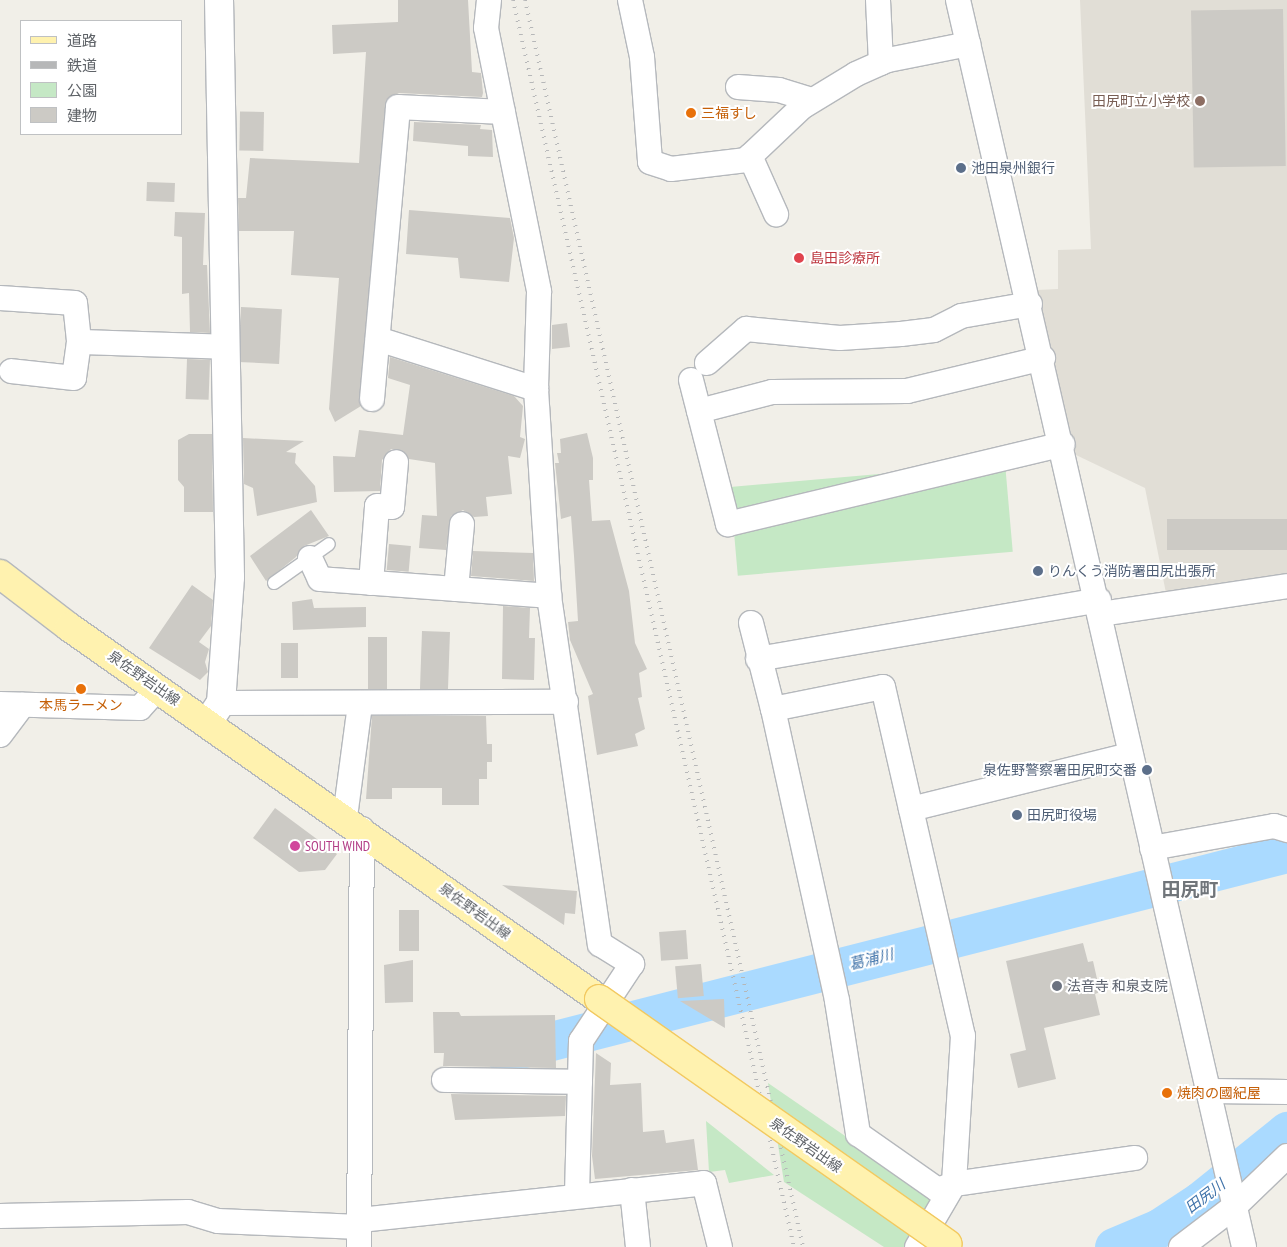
<!DOCTYPE html>
<meta charset="utf-8">
<style>
body{margin:0}
#map{position:relative;width:1287px;height:1247px;overflow:hidden;background:#f1efe8;font-family:"PT Sans Narrow","Noto Sans JP",sans-serif}
div>[style]{position:absolute}
.education>*{inset:0;background:#e1ded6}
.green>*{inset:0;background:#c5e8c5;transform-origin:0 0}
.river>*{height:39px;margin:-19.5px;padding:0 19.5px;transform-origin:19.5px;border-radius:19.5px;background:#aadaff}
.building>*{inset:0;background:#cccac5;transform-origin:0 0}
.roads{filter:drop-shadow(1px 0 #b5b8bc) drop-shadow(-1px 0 #b5b8bc) drop-shadow(0 1px #b5b8bc) drop-shadow(0 -1px #b5b8bc)}
.lane>*{height:12px;margin:-6px;padding:0 6px;transform-origin:6px;border-radius:6px;background:#fff}
.street>*{height:24px;margin:-12px;padding:0 12px;transform-origin:12px;border-radius:12px;background:#fff}
.secondary>*{height:28px;margin:-14px;padding:0 14px;transform-origin:14px;border-radius:14px;background:#fff}
.primary>*{height:28px;margin:-14px;padding:0 14px;transform-origin:14px;border-radius:14px;background:#fff2af}
.rail>*{height:4px;margin-top:-2px;transform-origin:0;background:repeating-linear-gradient(90deg,#b6b7b8 0 1px,transparent 0 7px)}
.bridges{filter:drop-shadow(1px 0 #f2c960) drop-shadow(-1px 0 #f2c960) drop-shadow(0 1px #f2c960) drop-shadow(0 -1px #f2c960)}
.primary-bridge>*{height:28px;margin:-14px;padding:0 14px;transform-origin:14px;border-radius:14px;background:#fff2af}
.dots>*{width:14px;height:14px;translate:-50% -50%;box-sizing:border-box;border:2px solid #fff;border-radius:50%}
span{translate:-50% -50%;white-space:nowrap;text-align:center;line-height:1.15;-webkit-text-stroke:4px #fff;paint-order:stroke}
.education-label{font-size:14px;color:#785e54}
.right{translate:-100% -50%;text-align:right}
.food-label{font-size:14px;color:#c56008}
.left{translate:0 -50%;text-align:left}
.service-label{font-size:14px;color:#4e5e75}
.health-label{font-size:14px;color:#be3a42}
.street-label{font-size:14px;color:#5f6368}
.hotel-label{font-size:14px;color:#b23c85}
.worship-label{font-size:14px;color:#5b616d}
.water-label{font-size:15px;color:#4174aa;font-style:italic}
.district-label{font-size:19px;color:#70757a;font-weight:700}
.legend{position:absolute;left:20px;top:20px;width:162px;height:115px;box-sizing:border-box;background:#fff;border:1px solid #bfc1c3;margin:0;padding:6px 9px;list-style:none;font-size:15px;color:#5f6368}
.legend li{display:flex;align-items:center;gap:10px;height:25px}
.legend b{width:25px;border:1px solid #bfc1c3}
</style>
<div id="map">
<div class="education">
<i style="clip-path:polygon(1080px 0,1287px 0,1287px 578px,1166px 593px,1145px 488px,1076px 455px,1037px 290px,1058px 289px,1058px 250px,1091px 249px)"></i>
</div>
<div class="green">
<i style="left:1005px;top:463px;width:89px;height:276px;rotate:85deg"></i>
<i style="clip-path:polygon(768px 1083px,931px 1195px,936px 1218px,916px 1247px,884px 1247px,784px 1182px)"></i>
<i style="clip-path:polygon(706px 1121px,774px 1175px,729px 1183px,725px 1170px,709px 1172px)"></i>
</div>
<div class="river">
<i style="left:504px;top:1053px;width:808px;rotate:-14.33deg"></i>
<i style="left:1114px;top:1247px;width:49px;rotate:-22.9deg"></i>
<i style="left:1159px;top:1228px;width:49px;rotate:-33.4deg"></i>
<i style="left:1200px;top:1201px;width:112px;rotate:-38.8deg"></i>
</div>
<div class="building">
<i style="clip-path:polygon(398px 0,468px 0,472px 72px,481px 73px,483px 93px,482px 97px,399px 93px,386px 100px,361px 406px,335px 422px,329px 409px,339px 278px,291px 275px,294px 231px,239px 231px,238px 198px,246px 198px,250px 158px,359px 163px,366px 52px,333px 54px,332px 25px,398px 22px)"></i>
<i style="left:1283px;top:9px;width:157px;height:92px;rotate:89deg"></i>
<i style="left:264px;top:112px;width:39px;height:24px;rotate:91deg"></i>
<i style="clip-path:polygon(414px 122px,481px 125px,480px 129px,492px 130px,493px 157px,468px 156px,468px 146px,413px 141px)"></i>
<i style="left:147px;top:182px;width:28px;height:19px;rotate:2deg"></i>
<i style="clip-path:polygon(409px 210px,510px 218px,514px 238px,509px 282px,460px 278px,458px 258px,406px 254px)"></i>
<i style="clip-path:polygon(175px 212px,205px 213px,203px 265px,207px 265px,210px 333px,190px 332px,189px 293px,182px 294px,182px 237px,174px 236px)"></i>
<i style="left:241px;top:307px;width:41px;height:55px;rotate:3deg"></i>
<i style="clip-path:polygon(567px 323px,570px 347px,552px 349px,552px 325px)"></i>
<i style="clip-path:polygon(390px 357px,514px 396px,523px 406px,520px 437px,525px 439px,520px 458px,508px 456px,512px 494px,486px 497px,488px 516px,474px 517px,463px 510px,451px 516px,446px 550px,419px 548px,422px 515px,437px 516px,435px 463px,409px 459px,403px 451px,391px 449px,382px 460px,380px 491px,334px 492px,333px 456px,355px 457px,359px 430px,403px 435px,410px 385px,388px 378px)"></i>
<i style="left:187px;top:359px;width:23px;height:40px;rotate:2deg"></i>
<i style="clip-path:polygon(587px 433px,593px 458px,593px 480px,589px 480px,592px 521px,610px 520px,629px 591px,635px 643px,647px 669px,639px 673px,642px 697px,638px 698px,645px 729px,635px 734px,638px 746px,597px 755px,588px 696px,593px 694px,570px 640px,568px 622px,578px 621px,574px 556px,571px 516px,561px 519px,555px 463px,559px 463px,557px 453px,561px 453px,560px 439px)"></i>
<i style="clip-path:polygon(189px 434px,212px 434px,213px 512px,184px 512px,184px 487px,178px 480px,178px 440px)"></i>
<i style="clip-path:polygon(243px 438px,304px 441px,286px 452px,296px 453px,295px 463px,315px 486px,317px 502px,257px 516px,253px 488px,244px 484px)"></i>
<i style="clip-path:polygon(311px 510px,329px 536px,304px 546px,296px 557px,266px 581px,250px 556px)"></i>
<i style="left:1287px;top:519px;width:31px;height:120px;rotate:90deg"></i>
<i style="left:389px;top:544px;width:22px;height:26px;rotate:5deg"></i>
<i style="clip-path:polygon(473px 551px,533px 553px,534px 581px,471px 576px)"></i>
<i style="clip-path:polygon(192px 585px,213px 600px,211px 626px,199px 642px,209px 649px,205px 662px,208px 672px,200px 680px,149px 648px)"></i>
<i style="clip-path:polygon(312px 599px,314px 608px,366px 607px,366px 627px,293px 630px,292px 602px)"></i>
<i style="clip-path:polygon(503px 606px,530px 608px,529px 638px,535px 638px,534px 680px,502px 679px)"></i>
<i style="left:422px;top:631px;width:28px;height:58px;rotate:2deg"></i>
<i style="left:387px;top:637px;width:52px;height:19px;rotate:90deg"></i>
<i style="left:281px;top:643px;width:17px;height:35px"></i>
<i style="clip-path:polygon(372px 716px,486px 716px,487px 744px,492px 744px,492px 762px,487px 762px,487px 779px,479px 779px,479px 805px,442px 805px,442px 788px,392px 788px,392px 799px,366px 799px)"></i>
<i style="clip-path:polygon(275px 808px,337px 854px,325px 870px,299px 872px,253px 838px)"></i>
<i style="clip-path:polygon(502px 885px,577px 891px,575px 914px,565px 913px,564px 925px)"></i>
<i style="left:419px;top:910px;width:41px;height:20px;rotate:90deg"></i>
<i style="left:686px;top:930px;width:29px;height:27px;rotate:86deg"></i>
<i style="clip-path:polygon(1083px 943px,1088px 962px,1093px 961px,1100px 992px,1095px 994px,1100px 1015px,1044px 1028px,1056px 1079px,1018px 1088px,1010px 1054px,1026px 1050px,1006px 961px)"></i>
<i style="clip-path:polygon(413px 960px,413px 1002px,385px 1003px,384px 965px)"></i>
<i style="left:701px;top:964px;width:32px;height:26px;rotate:85deg"></i>
<i style="clip-path:polygon(724px 999px,725px 1028px,680px 1001px)"></i>
<i style="clip-path:polygon(433px 1012px,459px 1012px,461px 1016px,555px 1015px,556px 1068px,443px 1066px,444px 1053px,434px 1053px)"></i>
<i style="clip-path:polygon(596px 1053px,611px 1063px,610px 1085px,641px 1083px,643px 1132px,664px 1130px,666px 1143px,694px 1139px,698px 1170px,595px 1179px,592px 1156px)"></i>
<i style="clip-path:polygon(451px 1094px,566px 1096px,565px 1116px,455px 1120px)"></i>
</div>
<div class="roads">
<div class="lane">
<i style="left:274px;top:583px;width:67px;rotate:-35.3deg"></i>
</div>
<div class="street">
<i style="left:489px;top:0;width:28px;rotate:96deg"></i>
<i style="left:486px;top:28px;width:269px;rotate:78.6deg"></i>
<i style="left:539px;top:292px;width:97px;rotate:91.8deg"></i>
<i style="left:536px;top:389px;width:207px;rotate:86.4deg"></i>
<i style="left:549px;top:596px;width:352px;rotate:81.7deg"></i>
<i style="left:600px;top:944px;width:38px;rotate:32deg"></i>
<i style="left:632px;top:964px;width:92px;rotate:123.5deg"></i>
<i style="left:581px;top:1041px;width:154px;rotate:91.5deg"></i>
<i style="left:630px;top:0;width:58px;rotate:78.1deg"></i>
<i style="left:642px;top:57px;width:105px;rotate:85.6deg"></i>
<i style="left:650px;top:162px;width:22px;rotate:18deg"></i>
<i style="left:671px;top:169px;width:76px;rotate:-6.8deg"></i>
<i style="left:746px;top:160px;width:77px;rotate:-43.4deg"></i>
<i style="left:802px;top:107px;width:63px;rotate:-31.4deg"></i>
<i style="left:856px;top:74px;width:35px;rotate:-24deg"></i>
<i style="left:888px;top:60px;width:82px;rotate:-11.3deg"></i>
<i style="left:878px;top:0;width:63px;rotate:87.3deg"></i>
<i style="left:958px;top:0;width:1279px;rotate:77.08deg"></i>
<i style="left:738px;top:87px;width:41px;rotate:4.2deg"></i>
<i style="left:779px;top:90px;width:34px;rotate:17deg"></i>
<i style="left:750px;top:156px;width:64px;rotate:65.9deg"></i>
<i style="left:0;top:298px;width:75px;rotate:3.8deg"></i>
<i style="left:75px;top:303px;width:39px;rotate:84deg"></i>
<i style="left:79px;top:342px;width:36px;rotate:98deg"></i>
<i style="left:74px;top:378px;width:63px;rotate:-173.7deg"></i>
<i style="left:378px;top:339px;width:166px;rotate:17.6deg"></i>
<i style="left:79px;top:342px;width:148px;rotate:1.9deg"></i>
<i style="left:707px;top:363px;width:52px;rotate:-41.1deg"></i>
<i style="left:746px;top:329px;width:94px;rotate:5.5deg"></i>
<i style="left:840px;top:338px;width:61px;rotate:-3.8deg"></i>
<i style="left:901px;top:334px;width:33px;rotate:-7deg"></i>
<i style="left:934px;top:330px;width:30px;rotate:-27deg"></i>
<i style="left:961px;top:316px;width:70px;rotate:-9.9deg"></i>
<i style="left:691px;top:380px;width:149px;rotate:75.6deg"></i>
<i style="left:728px;top:524px;width:344px;rotate:-13.4deg"></i>
<i style="left:372px;top:399px;width:293px;rotate:-84.9deg"></i>
<i style="left:398px;top:107px;width:105px;rotate:2.7deg"></i>
<i style="left:699px;top:411px;width:75px;rotate:-14.6deg"></i>
<i style="left:772px;top:392px;width:135px;rotate:-0.4deg"></i>
<i style="left:907px;top:391px;width:140px;rotate:-13.6deg"></i>
<i style="left:310px;top:558px;width:23px;rotate:65deg"></i>
<i style="left:320px;top:579px;width:230px;rotate:4.2deg"></i>
<i style="left:371px;top:583px;width:77px;rotate:-85.5deg"></i>
<i style="left:377px;top:506px;width:15px;rotate:4deg"></i>
<i style="left:392px;top:507px;width:45px;rotate:-84.9deg"></i>
<i style="left:456px;top:589px;width:65px;rotate:-84.7deg"></i>
<i style="left:1100px;top:614px;width:189px;rotate:-8.5deg"></i>
<i style="left:751px;top:623px;width:89px;rotate:75.7deg"></i>
<i style="left:773px;top:709px;width:112px;rotate:-11.3deg"></i>
<i style="left:883px;top:687px;width:358px;rotate:77.1deg"></i>
<i style="left:963px;top:1036px;width:148px;rotate:93.5deg"></i>
<i style="left:954px;top:1184px;width:73px;rotate:120.4deg"></i>
<i style="left:758px;top:659px;width:346px;rotate:-9.8deg"></i>
<i style="left:221px;top:703px;width:345px;rotate:-0.2deg"></i>
<i style="left:0;top:704px;width:140px;rotate:1.6deg"></i>
<i style="left:140px;top:708px;width:27px;rotate:-48deg"></i>
<i style="left:773px;top:709px;width:299px;rotate:77.6deg"></i>
<i style="left:837px;top:1001px;width:135px;rotate:81deg"></i>
<i style="left:858px;top:1134px;width:98px;rotate:35deg"></i>
<i style="left:938px;top:1190px;width:17px;rotate:-21deg"></i>
<i style="left:954px;top:1184px;width:183px;rotate:-8.2deg"></i>
<i style="left:0;top:735px;width:38px;rotate:-53deg"></i>
<i style="left:911px;top:809px;width:226px;rotate:-13.9deg"></i>
<i style="left:345px;top:817px;width:114px;rotate:-82.4deg"></i>
<i style="left:1152px;top:848px;width:124px;rotate:-10.2deg"></i>
<i style="left:1274px;top:826px;width:14px;rotate:17deg"></i>
<i style="left:444px;top:1080px;width:136px;rotate:0.8deg"></i>
<i style="left:1211px;top:1091px;width:76px;rotate:0.8deg"></i>
<i style="left:632px;top:1190px;width:57px;rotate:84deg"></i>
<i style="left:0;top:1216px;width:188px;rotate:-1.2deg"></i>
<i style="left:188px;top:1212px;width:31px;rotate:17deg"></i>
<i style="left:218px;top:1221px;width:142px;rotate:2.4deg"></i>
<i style="left:360px;top:1220px;width:346px;rotate:-6.1deg"></i>
<i style="left:704px;top:1183px;width:66px;rotate:76deg"></i>
<i style="left:359px;top:1247px;width:418px;rotate:-89.6deg"></i>
<i style="left:1181px;top:1247px;width:68px;rotate:-37.2deg"></i>
<i style="left:1235px;top:1206px;width:72px;rotate:-43.9deg"></i>
</div>
<div class="secondary">
<i style="left:208px;top:722px;width:23px;rotate:-56deg"></i>
<i style="left:221px;top:703px;width:126px;rotate:-85.9deg"></i>
<i style="left:230px;top:577px;width:577px;rotate:-91.09deg"></i>
</div>
<div class="primary">
<i style="left:0;top:574px;width:87px;rotate:37.5deg"></i>
<i style="left:69px;top:627px;width:648px;rotate:35.06deg"></i>
</div>
</div>
<div class="rail">
<i style="left:513px;top:0;width:1278px;rotate:77.3deg"></i>
<i style="left:525px;top:0;width:1278px;rotate:77.43deg"></i>
</div>
<div class="bridges">
<div class="primary-bridge">
<i style="left:599px;top:999px;width:426px;rotate:35.1deg"></i>
</div>
</div>
<div class="dots">
<i style="left:1200px;top:101px;background:#8d6e63"></i>
<i style="left:691px;top:113px;background:#e8710a"></i>
<i style="left:961px;top:168px;background:#5c6f8a"></i>
<i style="left:799px;top:258px;background:#e0444e"></i>
<i style="left:1038px;top:571px;background:#5c6f8a"></i>
<i style="left:81px;top:689px;background:#e8710a"></i>
<i style="left:1147px;top:770px;background:#5c6f8a"></i>
<i style="left:1017px;top:815px;background:#5c6f8a"></i>
<i style="left:295px;top:846px;background:#d1479c"></i>
<i style="left:1057px;top:986px;background:#6b7280"></i>
<i style="left:1167px;top:1093px;background:#e8710a"></i>
</div>
<div class="education-label">
<span class="right" style="left:1190px;top:101px">田尻町立小学校</span>
</div>
<div class="food-label">
<span class="left" style="left:701px;top:113px">三福すし</span>
<span style="left:81px;top:705px">本馬ラーメン</span>
<span class="left" style="left:1177px;top:1093px">焼肉の國紀屋</span>
</div>
<div class="service-label">
<span class="left" style="left:971px;top:168px">池田泉州銀行</span>
<span class="left" style="left:1048px;top:571px">りんくう消防署田尻出張所</span>
<span class="right" style="left:1137px;top:770px">泉佐野警察署田尻町交番</span>
<span class="left" style="left:1027px;top:815px">田尻町役場</span>
</div>
<div class="health-label">
<span class="left" style="left:810px;top:258px">島田診療所</span>
</div>
<div class="street-label">
<span style="left:144px;top:678px;rotate:35deg">泉佐野岩出線</span>
<span style="left:475px;top:911px;rotate:36deg">泉佐野岩出線</span>
<span style="left:806px;top:1145px;rotate:35deg">泉佐野岩出線</span>
</div>
<div class="hotel-label">
<span class="left" style="left:305px;top:846px">SOUTH WIND</span>
</div>
<div class="worship-label">
<span class="left" style="left:1067px;top:986px">法音寺 和泉支院</span>
</div>
<div class="water-label">
<span style="left:871px;top:959px;rotate:-14deg">葛浦川</span>
<span style="left:1205px;top:1196px;rotate:-37deg">田尻川</span>
</div>
<div class="district-label">
<span style="left:1190px;top:890px">田尻町</span>
</div>
<ul class="legend">
<li><b style="height:6px;background:#fff2af"></b>道路</li>
<li><b style="height:6px;background:#b6b7b8"></b>鉄道</li>
<li><b style="height:14px;background:#c5e8c5"></b>公園</li>
<li><b style="height:14px;background:#cccac5"></b>建物</li>
</ul>
</div>
